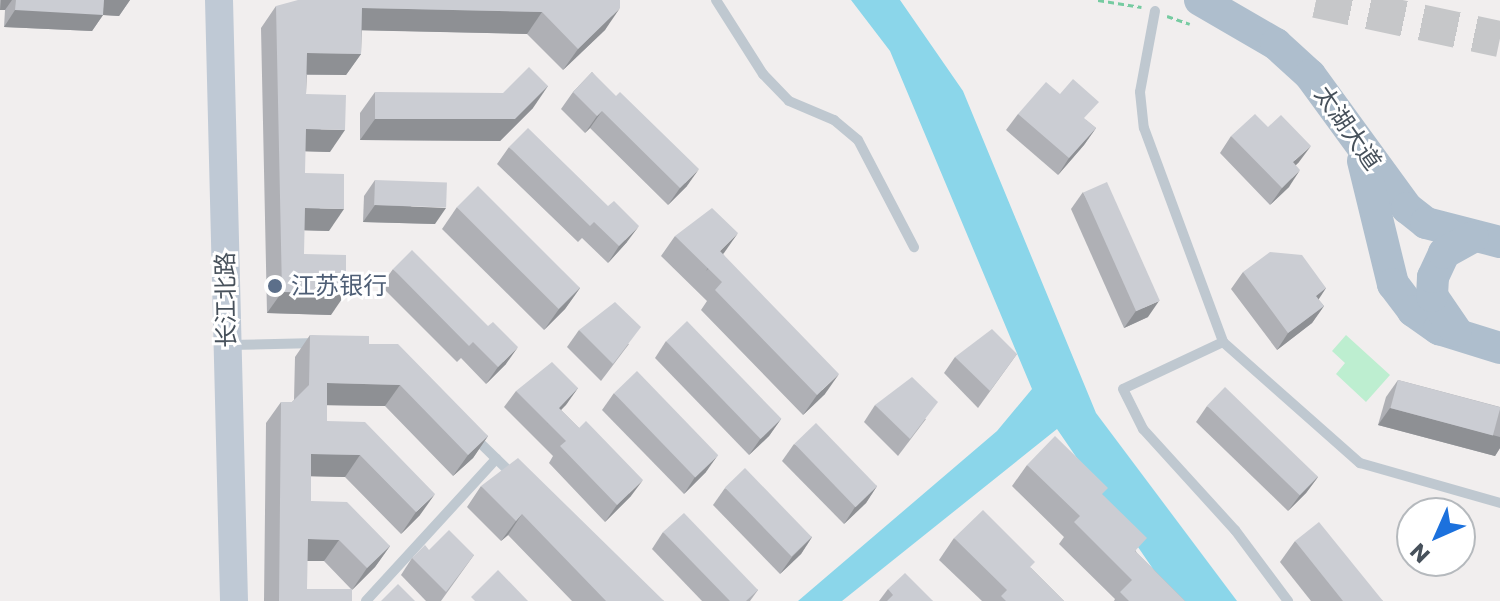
<!DOCTYPE html>
<meta charset="utf-8">
<style>
body{margin:0}
#map{position:relative;width:1500px;height:601px;overflow:hidden;background:#f1eeee;font-family:Poppins,"Noto Sans SC",sans-serif}
div>[style]{position:absolute}
.green>*{inset:0;background:#bdeed0}
.water>*{inset:0;background:#8bd6ea}
.highway-tunnel>*{height:36px;margin-top:-18px;transform-origin:0;background:repeating-linear-gradient(90deg,#c6c7c9 0 36px,transparent 0 54px)}
.path>*{height:3px;margin-top:-1.5px;transform-origin:0;background:repeating-linear-gradient(90deg,#76cba1 0 6px,transparent 0 10px)}
.lane>*{height:10px;margin:-5px;padding:0 5px;transform-origin:5px;border-radius:5px;background:#bfc8d0}
.secondary>*{height:28px;margin:-14px;padding:0 14px;transform-origin:14px;border-radius:14px;background:#bfc9d5}
.primary>*{height:32px;margin:-16px;padding:0 16px;transform-origin:16px;border-radius:16px;background:#aebecd}
.wall>*{inset:0;background:#afb0b5}
.shaded-wall>*{inset:0;background:#8e9094}
.building>*{inset:0;background:#cbcdd3;transform-origin:0 0}
.dots>*{width:22px;height:22px;translate:-50% -50%;box-sizing:border-box;border:4px solid #fff;border-radius:50%}
span{translate:-50% -50%;white-space:nowrap;text-align:center;line-height:1.15;-webkit-text-stroke:6px #fff;paint-order:stroke}
.street-label{font-size:24px;color:#47515b}
.service-label{font-size:24px;color:#4e5e75}
.left{translate:0 -50%;text-align:left}
.north{position:absolute;left:1396px;top:497px;width:80px;height:80px;box-sizing:border-box;background:#fff;border:2px solid #b5b9bd;border-radius:50%;rotate:225deg;font-size:22px;font-weight:700;line-height:32px;text-align:center;color:#47515b}
.north::after{content:'';display:block;margin:auto;width:28px;height:36px;background:#1c71dd;clip-path:polygon(50% 0,100% 100%,50% 72%,0 100%)}
</style>
<div id="map">
<div class="green">
<i style="clip-path:polygon(1346px 335px,1390px 375px,1366px 402px,1336px 374px,1345px 363px,1332px 351px)"></i>
</div>
<div class="water">
<i style="clip-path:polygon(851px 0,900px 0,963px 91px,1096px 413px,1237px 601px,1175px 601px,1057px 429px,842px 601px,798px 601px,997px 431px,1032px 389px,890px 51px)"></i>
</div>
<div class="highway-tunnel">
<i style="left:1316px;top:0;width:188px;rotate:12deg"></i>
</div>
<div class="path">
<i style="left:1098px;top:0;width:44px;rotate:9.2deg"></i>
<i style="left:1167px;top:16px;width:24px;rotate:19deg"></i>
</div>
<div class="lane">
<i style="left:716px;top:0;width:88px;rotate:57.6deg"></i>
<i style="left:763px;top:74px;width:37px;rotate:46deg"></i>
<i style="left:789px;top:101px;width:49px;rotate:22.9deg"></i>
<i style="left:834px;top:120px;width:31px;rotate:40deg"></i>
<i style="left:858px;top:140px;width:121px;rotate:62.4deg"></i>
<i style="left:1155px;top:11px;width:82px;rotate:100.5deg"></i>
<i style="left:1140px;top:92px;width:36px;rotate:84deg"></i>
<i style="left:1144px;top:128px;width:228px;rotate:69.7deg"></i>
<i style="left:1223px;top:342px;width:183px;rotate:41.5deg"></i>
<i style="left:1360px;top:463px;width:146px;rotate:15.9deg"></i>
<i style="left:1223px;top:342px;width:110px;rotate:154.8deg"></i>
<i style="left:1123px;top:389px;width:45px;rotate:63.4deg"></i>
<i style="left:1143px;top:429px;width:137px;rotate:47.7deg"></i>
<i style="left:1235px;top:530px;width:89px;rotate:53.3deg"></i>
<i style="left:230px;top:345px;width:87px;rotate:-1.3deg"></i>
<i style="left:473px;top:436px;width:56px;rotate:44.3deg"></i>
<i style="left:366px;top:601px;width:193px;rotate:-47.5deg"></i>
</div>
<div class="secondary">
<i style="left:219px;top:0;width:601px;rotate:88.57deg"></i>
</div>
<div class="primary">
<i style="left:1200px;top:0;width:88px;rotate:30.1deg"></i>
<i style="left:1276px;top:44px;width:46px;rotate:42.4deg"></i>
<i style="left:1310px;top:75px;width:165px;rotate:53.9deg"></i>
<i style="left:1407px;top:208px;width:24px;rotate:38deg"></i>
<i style="left:1426px;top:223px;width:76px;rotate:14.4deg"></i>
<i style="left:1363px;top:161px;width:127px;rotate:76.3deg"></i>
<i style="left:1393px;top:284px;width:34px;rotate:53deg"></i>
<i style="left:1413px;top:311px;width:32px;rotate:35deg"></i>
<i style="left:1439px;top:329px;width:64px;rotate:17.3deg"></i>
<i style="left:1456px;top:331px;width:42px;rotate:-124.4deg"></i>
<i style="left:1432px;top:296px;width:19px;rotate:-87deg"></i>
<i style="left:1433px;top:277px;width:26px;rotate:-65deg"></i>
<i style="left:1444px;top:253px;width:33px;rotate:-29deg"></i>
</div>
<div class="wall">
<i style="clip-path:polygon(0 0,130px 0,119px 16px,103px 15px,92px 31px,4px 27px,5px 10px,0 10px)"></i>
<i style="clip-path:polygon(620px 0,605px 30px,563px 70px,527px 34px,362px 30px,361px 54px,346px 75px,307px 75px,306px 94px,330px 152px,305px 151px,305px 173px,329px 231px,304px 230px,304px 254px,331px 315px,267px 313px,261px 28px,276px 6px)"></i>
<i style="clip-path:polygon(592px 72px,687px 186px,668px 205px,590px 128px,585px 133px,561px 109px,573px 92px)"></i>
<i style="clip-path:polygon(375px 92px,533px 108px,500px 141px,360px 140px,360px 113px)"></i>
<i style="clip-path:polygon(1018px 114px,1086px 120px,1096px 128px,1084px 145px,1058px 175px,1006px 130px)"></i>
<i style="clip-path:polygon(1231px 136px,1299px 162px,1296px 165px,1289px 187px,1270px 205px,1220px 153px)"></i>
<i style="clip-path:polygon(509px 147px,627px 242px,608px 263px,582px 238px,578px 242px,497px 164px)"></i>
<i style="clip-path:polygon(375px 180px,435px 224px,363px 222px,364px 196px)"></i>
<i style="clip-path:polygon(1083px 192px,1148px 317px,1124px 328px,1071px 209px)"></i>
<i style="clip-path:polygon(457px 207px,580px 288px,565px 309px,544px 330px,442px 229px)"></i>
<i style="clip-path:polygon(675px 236px,723px 254px,825px 394px,803px 415px,701px 310px,707px 301px,661px 256px)"></i>
<i style="clip-path:polygon(393px 269px,506px 364px,486px 384px,461px 358px,457px 362px,381px 286px)"></i>
<i style="clip-path:polygon(1243px 272px,1326px 288px,1318px 299px,1324px 306px,1312px 323px,1277px 350px,1231px 289px)"></i>
<i style="clip-path:polygon(579px 330px,629px 344px,601px 381px,567px 347px)"></i>
<i style="clip-path:polygon(evenodd,310px 335px,369px 344px,488px 436px,473px 458px,453px 476px,385px 406px,327px 405px,327px 421px,420px 515px,401px 534px,345px 477px,311px 476px,311px 501px,390px 546px,375px 567px,352px 590px,352px 601px,264px 601px,266px 423px,281px 402px,292px 402px,294px 400px,295px 357px,310px 335px,307px 561px,324px 561px,351px 589px,307px 589px,307px 561px)"></i>
<i style="clip-path:polygon(666px 341px,781px 419px,769px 436px,749px 455px,655px 358px)"></i>
<i style="clip-path:polygon(1017px 354px,978px 408px,944px 373px,955px 357px)"></i>
<i style="clip-path:polygon(1398px 380px,1500px 407px,1500px 448px,1495px 456px,1378px 425px,1386px 397px)"></i>
<i style="clip-path:polygon(578px 388px,561px 410px,579px 428px,631px 496px,605px 522px,549px 463px,553px 456px,504px 407px,516px 391px)"></i>
<i style="clip-path:polygon(614px 393px,706px 472px,684px 494px,602px 410px)"></i>
<i style="clip-path:polygon(875px 405px,926px 419px,898px 456px,864px 422px)"></i>
<i style="clip-path:polygon(1207px 406px,1318px 477px,1306px 493px,1288px 511px,1196px 422px)"></i>
<i style="clip-path:polygon(794px 444px,877px 486px,866px 503px,844px 524px,782px 461px)"></i>
<i style="clip-path:polygon(1027px 465px,1103px 495px,1137px 553px,1185px 601px,1114px 601px,1115px 599px,1059px 544px,1064px 537px,1012px 486px)"></i>
<i style="clip-path:polygon(481px 486px,664px 601px,572px 601px,508px 535px,501px 541px,467px 507px)"></i>
<i style="clip-path:polygon(725px 488px,812px 537px,801px 554px,780px 574px,713px 505px)"></i>
<i style="clip-path:polygon(663px 532px,758px 590px,750px 601px,702px 601px,652px 549px)"></i>
<i style="clip-path:polygon(954px 538px,1031px 568px,1064px 601px,982px 601px,939px 560px)"></i>
<i style="clip-path:polygon(1295px 541px,1383px 601px,1311px 601px,1280px 562px)"></i>
<i style="clip-path:polygon(429px 550px,474px 555px,441px 601px,426px 601px,401px 575px,412px 558px)"></i>
<i style="clip-path:polygon(888px 589px,933px 601px,879px 601px)"></i>
</div>
<div class="shaded-wall">
<i style="clip-path:polygon(1px 0,12px 0,5px 10px,0 10px)"></i>
<i style="clip-path:polygon(103px 0,130px 0,119px 16px,103px 15px,92px 31px,4px 27px,15px 10px)"></i>
<i style="clip-path:polygon(362px 8px,542px 12px,527px 34px,347px 30px)"></i>
<i style="clip-path:polygon(620px 8px,605px 30px,563px 70px,578px 49px)"></i>
<i style="clip-path:polygon(307px 53px,361px 54px,346px 75px,292px 74px)"></i>
<i style="clip-path:polygon(548px 86px,533px 108px,500px 141px,360px 140px,375px 119px)"></i>
<i style="clip-path:polygon(602px 111px,590px 128px,585px 133px,597px 116px)"></i>
<i style="clip-path:polygon(1096px 128px,1084px 145px,1058px 175px,1069px 158px)"></i>
<i style="clip-path:polygon(306px 129px,345px 130px,330px 152px,291px 151px)"></i>
<i style="clip-path:polygon(1311px 146px,1299px 162px,1281px 179px,1293px 162px)"></i>
<i style="clip-path:polygon(699px 169px,687px 186px,668px 205px,680px 188px)"></i>
<i style="clip-path:polygon(1300px 170px,1289px 187px,1270px 205px,1282px 188px)"></i>
<i style="clip-path:polygon(375px 205px,446px 208px,435px 224px,363px 222px)"></i>
<i style="clip-path:polygon(305px 208px,344px 209px,329px 231px,290px 230px)"></i>
<i style="clip-path:polygon(639px 226px,627px 242px,608px 263px,619px 246px)"></i>
<i style="clip-path:polygon(738px 233px,724px 253px,706px 271px,720px 251px)"></i>
<i style="clip-path:polygon(580px 288px,565px 309px,544px 330px,559px 309px)"></i>
<i style="clip-path:polygon(1326px 288px,1315px 305px,1316px 296px)"></i>
<i style="clip-path:polygon(282px 292px,346px 293px,331px 315px,267px 313px)"></i>
<i style="clip-path:polygon(1159px 301px,1148px 317px,1124px 328px,1136px 311px)"></i>
<i style="clip-path:polygon(1324px 306px,1312px 323px,1277px 350px,1288px 333px)"></i>
<i style="clip-path:polygon(518px 347px,506px 364px,486px 384px,498px 367px)"></i>
<i style="clip-path:polygon(839px 374px,825px 394px,803px 415px,817px 395px)"></i>
<i style="clip-path:polygon(327px 383px,400px 385px,385px 406px,312px 405px)"></i>
<i style="clip-path:polygon(578px 388px,566px 405px,547px 424px,559px 408px)"></i>
<i style="clip-path:polygon(1390px 408px,1500px 437px,1500px 448px,1495px 456px,1378px 425px)"></i>
<i style="clip-path:polygon(781px 419px,769px 436px,749px 455px,761px 438px)"></i>
<i style="clip-path:polygon(488px 436px,473px 458px,453px 476px,468px 455px)"></i>
<i style="clip-path:polygon(311px 454px,360px 455px,345px 477px,296px 476px)"></i>
<i style="clip-path:polygon(718px 455px,706px 472px,684px 494px,695px 477px)"></i>
<i style="clip-path:polygon(1318px 477px,1306px 493px,1288px 511px,1300px 495px)"></i>
<i style="clip-path:polygon(643px 480px,631px 496px,605px 522px,617px 505px)"></i>
<i style="clip-path:polygon(877px 486px,866px 503px,844px 524px,855px 507px)"></i>
<i style="clip-path:polygon(435px 494px,420px 515px,401px 534px,416px 512px)"></i>
<i style="clip-path:polygon(522px 514px,508px 535px,501px 541px,516px 521px)"></i>
<i style="clip-path:polygon(812px 537px,801px 554px,780px 574px,792px 557px)"></i>
<i style="clip-path:polygon(308px 539px,339px 540px,324px 561px,293px 561px)"></i>
<i style="clip-path:polygon(390px 546px,375px 567px,352px 590px,367px 568px)"></i>
</div>
<div class="building">
<i style="clip-path:polygon(16px 0,104px 0,103px 15px,15px 10px)"></i>
<i style="clip-path:polygon(298px 0,620px 0,620px 8px,578px 49px,542px 12px,362px 8px,361px 54px,307px 53px,306px 94px,346px 95px,345px 130px,306px 129px,305px 173px,344px 174px,344px 209px,305px 208px,304px 254px,346px 255px,346px 293px,282px 292px,276px 6px)"></i>
<i style="clip-path:polygon(529px 67px,548px 86px,515px 119px,375px 119px,375px 92px,503px 93px)"></i>
<i style="clip-path:polygon(592px 72px,616px 96px,620px 92px,699px 169px,680px 188px,602px 111px,597px 116px,573px 92px)"></i>
<i style="clip-path:polygon(1073px 79px,1099px 102px,1084px 118px,1096px 128px,1069px 158px,1018px 114px,1046px 82px,1060px 94px)"></i>
<i style="clip-path:polygon(1255px 114px,1268px 127px,1281px 115px,1311px 146px,1293px 162px,1300px 170px,1282px 188px,1231px 136px)"></i>
<i style="clip-path:polygon(528px 128px,608px 206px,614px 201px,639px 226px,619px 246px,594px 222px,590px 226px,509px 147px)"></i>
<i style="left:375px;top:180px;width:72px;height:25px;rotate:2deg"></i>
<i style="left:1107px;top:182px;width:130px;height:26px;rotate:66deg"></i>
<i style="left:478px;top:186px;width:144px;height:30px;rotate:45deg"></i>
<i style="clip-path:polygon(712px 208px,738px 233px,720px 251px,839px 374px,817px 395px,715px 290px,722px 282px,675px 236px)"></i>
<i style="clip-path:polygon(412px 250px,488px 326px,493px 322px,518px 347px,498px 367px,473px 342px,469px 346px,393px 269px)"></i>
<i style="clip-path:polygon(1270px 252px,1302px 255px,1326px 288px,1316px 296px,1324px 306px,1288px 333px,1243px 272px)"></i>
<i style="clip-path:polygon(615px 302px,641px 327px,613px 364px,579px 330px)"></i>
<i style="left:687px;top:321px;width:136px;height:29px;rotate:46deg"></i>
<i style="clip-path:polygon(992px 329px,1017px 354px,990px 391px,955px 357px)"></i>
<i style="clip-path:polygon(310px 335px,369px 336px,369px 344px,398px 344px,488px 436px,468px 455px,400px 385px,327px 383px,327px 421px,365px 422px,435px 494px,416px 512px,360px 455px,311px 454px,311px 501px,347px 502px,390px 546px,367px 568px,339px 540px,308px 539px,307px 589px,352px 589px,352px 601px,279px 601px,281px 402px,292px 402px,309px 385px)"></i>
<i style="clip-path:polygon(552px 362px,578px 388px,559px 408px,579px 428px,586px 421px,643px 480px,617px 505px,560px 446px,566px 441px,516px 391px)"></i>
<i style="left:637px;top:371px;width:117px;height:32px;rotate:46deg"></i>
<i style="clip-path:polygon(912px 377px,938px 402px,910px 439px,875px 405px)"></i>
<i style="left:1398px;top:380px;width:106px;height:29px;rotate:15deg"></i>
<i style="left:1225px;top:387px;width:129px;height:26px;rotate:44deg"></i>
<i style="left:816px;top:423px;width:88px;height:30px;rotate:46deg"></i>
<i style="clip-path:polygon(1055px 436px,1108px 488px,1102px 494px,1147px 538px,1135px 551px,1185px 601px,1129px 601px,1120px 592px,1132px 580px,1074px 522px,1080px 516px,1027px 465px)"></i>
<i style="clip-path:polygon(518px 458px,664px 601px,606px 601px,522px 514px,516px 521px,481px 486px)"></i>
<i style="left:745px;top:468px;width:96px;height:28px;rotate:46deg"></i>
<i style="clip-path:polygon(983px 510px,1035px 562px,1030px 567px,1064px 601px,1006px 601px,1001px 596px,1007px 590px,954px 538px)"></i>
<i style="clip-path:polygon(684px 513px,758px 590px,746px 601px,730px 601px,663px 532px)"></i>
<i style="clip-path:polygon(1319px 522px,1383px 601px,1343px 601px,1295px 541px)"></i>
<i style="clip-path:polygon(449px 530px,474px 555px,446px 592px,412px 558px,425px 545px,429px 550px)"></i>
<i style="clip-path:polygon(498px 570px,528px 601px,475px 601px,471px 597px)"></i>
<i style="clip-path:polygon(905px 573px,933px 601px,887px 601px,893px 595px,888px 589px)"></i>
<i style="clip-path:polygon(398px 584px,415px 601px,381px 601px)"></i>
</div>
<div class="dots">
<i style="left:275px;top:286px;background:#5c6f8a"></i>
</div>
<div class="street-label">
<span style="left:1348px;top:128px;rotate:55deg">太湖大道</span>
<span style="left:226px;top:300px;rotate:-91deg">长江北路</span>
</div>
<div class="service-label">
<span class="left" style="left:291px;top:286px">江苏银行</span>
</div>
<div class="north">N</div>
</div>
